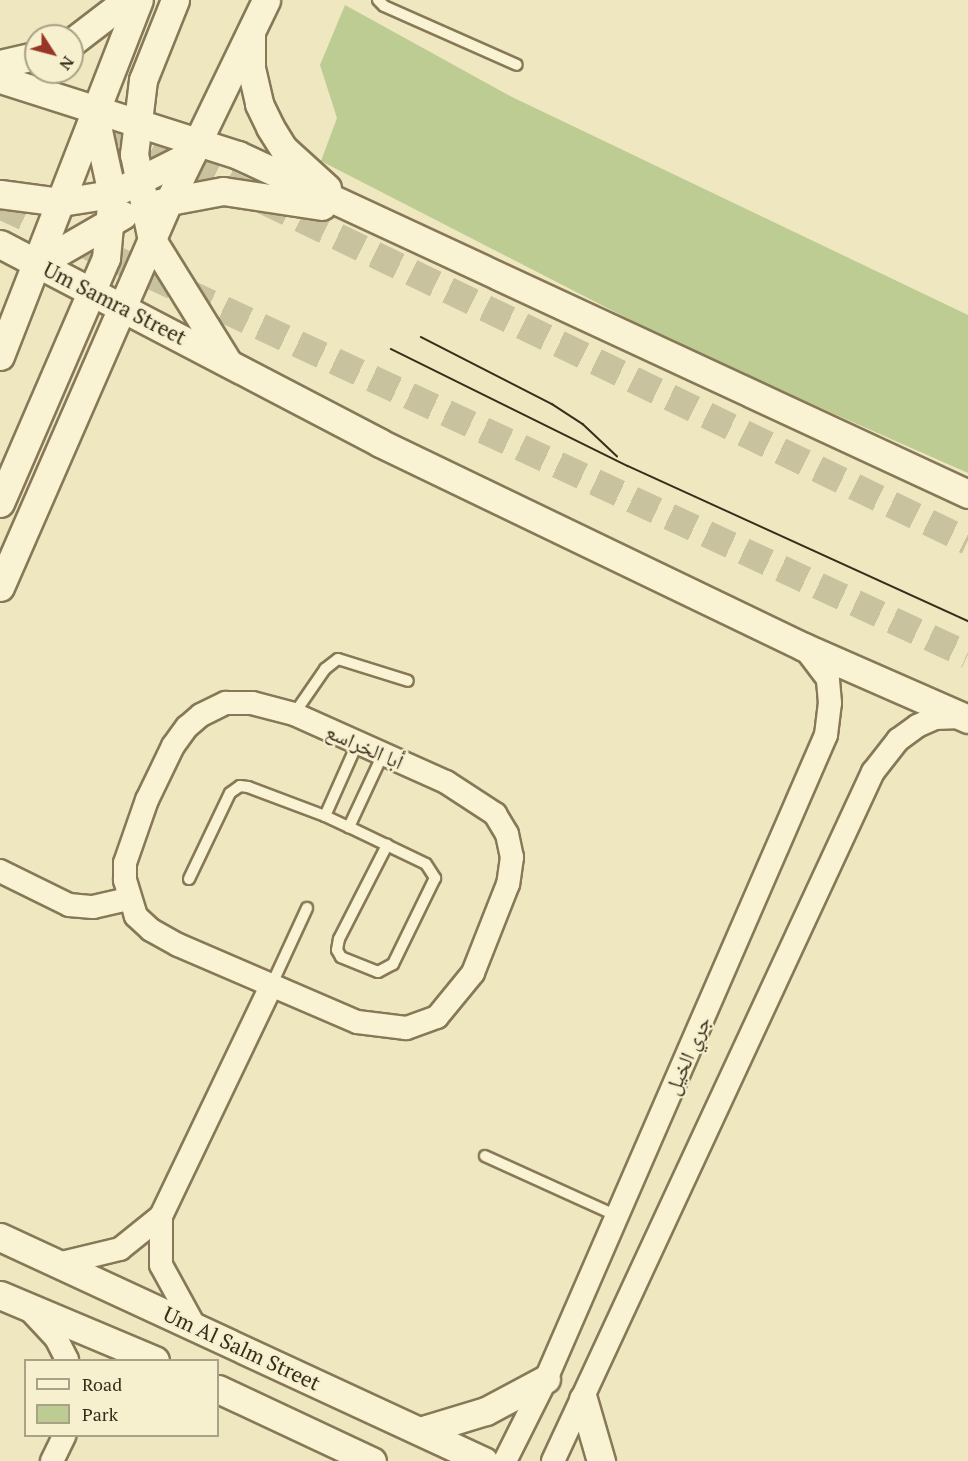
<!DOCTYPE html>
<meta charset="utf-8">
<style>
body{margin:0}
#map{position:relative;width:968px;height:1461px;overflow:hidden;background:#eee7bf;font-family:"PT Serif","Noto Naskh Arabic",serif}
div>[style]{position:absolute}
.green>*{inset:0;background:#bdcc93}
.tertiary-tunnel>*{height:27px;margin-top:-13.5px;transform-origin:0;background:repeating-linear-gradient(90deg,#c9c29e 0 27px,transparent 0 41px)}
.roads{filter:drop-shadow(2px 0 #877857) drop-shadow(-2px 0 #877857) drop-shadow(0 2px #877857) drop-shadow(0 -2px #877857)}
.service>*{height:10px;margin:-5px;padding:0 5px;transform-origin:5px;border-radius:5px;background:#f9f3d3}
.minor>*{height:22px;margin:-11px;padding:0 11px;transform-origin:11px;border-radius:11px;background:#f9f3d3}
.tertiary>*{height:27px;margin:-13.5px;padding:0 13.5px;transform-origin:13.5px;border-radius:13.5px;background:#f9f3d3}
.tram>*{height:1.5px;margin:-0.75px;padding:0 0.75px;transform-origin:0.75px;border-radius:0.75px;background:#372d1c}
span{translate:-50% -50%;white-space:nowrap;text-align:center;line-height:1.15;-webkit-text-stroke:4.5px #f6f0cf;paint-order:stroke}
.street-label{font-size:21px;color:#372d1c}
.legend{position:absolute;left:24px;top:1359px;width:195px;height:78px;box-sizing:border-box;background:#f6f0cf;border:2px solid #aaa287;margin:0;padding:8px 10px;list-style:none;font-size:18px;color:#372d1c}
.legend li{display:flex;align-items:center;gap:12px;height:30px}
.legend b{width:30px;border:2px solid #aaa287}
.north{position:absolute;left:24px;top:24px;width:60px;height:60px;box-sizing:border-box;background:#f6f0cf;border:2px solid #aaa287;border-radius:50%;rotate:126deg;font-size:16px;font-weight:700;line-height:24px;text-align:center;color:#372d1c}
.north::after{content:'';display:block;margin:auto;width:21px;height:27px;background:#973626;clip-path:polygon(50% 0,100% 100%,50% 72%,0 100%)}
</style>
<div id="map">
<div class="green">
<i style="clip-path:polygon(345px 5px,512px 97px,968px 315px,968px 473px,687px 349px,321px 161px,337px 118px,320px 65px)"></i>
</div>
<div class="tertiary-tunnel">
<i style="left:116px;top:129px;width:946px;rotate:25.81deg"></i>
<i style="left:0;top:205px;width:1067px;rotate:24.93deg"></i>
</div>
<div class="roads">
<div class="service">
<i style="left:378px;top:0;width:8px;rotate:45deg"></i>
<i style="left:384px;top:6px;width:145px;rotate:23.9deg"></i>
<i style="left:294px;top:714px;width:55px;rotate:-55.4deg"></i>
<i style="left:325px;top:669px;width:16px;rotate:-38deg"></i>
<i style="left:338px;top:659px;width:73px;rotate:17.4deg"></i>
<i style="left:383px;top:754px;width:81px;rotate:115deg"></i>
<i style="left:349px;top:827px;width:85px;rotate:25.7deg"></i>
<i style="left:426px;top:864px;width:17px;rotate:57deg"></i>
<i style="left:435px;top:878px;width:96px;rotate:116deg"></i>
<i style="left:393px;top:964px;width:17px;rotate:152deg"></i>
<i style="left:378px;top:972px;width:40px;rotate:-158deg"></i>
<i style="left:341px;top:957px;width:8px;rotate:-120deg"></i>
<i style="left:337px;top:950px;width:11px;rotate:-80deg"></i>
<i style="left:339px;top:939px;width:106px;rotate:-62.9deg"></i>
<i style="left:325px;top:816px;width:26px;rotate:25deg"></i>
<i style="left:189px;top:879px;width:95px;rotate:-64.5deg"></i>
<i style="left:230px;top:793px;width:12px;rotate:-35deg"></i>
<i style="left:240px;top:786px;width:8px;rotate:7deg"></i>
<i style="left:248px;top:787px;width:82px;rotate:20.6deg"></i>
<i style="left:325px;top:816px;width:81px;rotate:-66deg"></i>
<i style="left:271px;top:986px;width:86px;rotate:-65.2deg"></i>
<i style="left:485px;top:1156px;width:145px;rotate:24.4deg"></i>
</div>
<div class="minor">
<i style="left:226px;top:703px;width:26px"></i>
<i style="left:252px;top:703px;width:43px;rotate:14.7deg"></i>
<i style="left:294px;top:714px;width:167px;rotate:24.1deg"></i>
<i style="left:446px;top:782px;width:59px;rotate:33.1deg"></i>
<i style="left:495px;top:814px;width:23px;rotate:59deg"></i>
<i style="left:507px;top:834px;width:24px;rotate:78deg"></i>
<i style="left:512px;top:857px;width:27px;rotate:98deg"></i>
<i style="left:508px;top:884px;width:96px;rotate:111.5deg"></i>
<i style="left:473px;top:973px;width:57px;rotate:129.3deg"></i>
<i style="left:437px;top:1017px;width:33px;rotate:160deg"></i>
<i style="left:406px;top:1028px;width:49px;rotate:-173deg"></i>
<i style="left:357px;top:1022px;width:195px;rotate:-156.7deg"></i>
<i style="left:178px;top:945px;width:31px;rotate:-151deg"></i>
<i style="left:151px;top:930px;width:21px;rotate:-137deg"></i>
<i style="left:136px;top:916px;width:38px;rotate:-107deg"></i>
<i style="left:125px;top:880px;width:17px;rotate:-90deg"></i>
<i style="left:125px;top:863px;width:67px;rotate:-70.8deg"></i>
<i style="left:147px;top:800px;width:60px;rotate:-64.3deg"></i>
<i style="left:173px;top:746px;width:24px;rotate:-54deg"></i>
<i style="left:187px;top:727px;width:18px;rotate:-41deg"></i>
<i style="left:201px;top:715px;width:28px;rotate:-26deg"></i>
<i style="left:0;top:871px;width:77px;rotate:26.2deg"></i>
<i style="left:69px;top:905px;width:24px;rotate:5deg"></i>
<i style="left:93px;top:907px;width:37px;rotate:-13deg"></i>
<i style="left:161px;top:1216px;width:49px;rotate:90deg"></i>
<i style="left:161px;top:1265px;width:71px;rotate:61.3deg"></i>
<i style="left:62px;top:1263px;width:60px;rotate:-13.6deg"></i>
<i style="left:120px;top:1249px;width:53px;rotate:-38.8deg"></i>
<i style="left:161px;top:1216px;width:255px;rotate:-64.4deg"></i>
<i style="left:27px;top:1307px;width:42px;rotate:46.9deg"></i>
<i style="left:56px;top:1338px;width:25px;rotate:63deg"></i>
<i style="left:52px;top:1461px;width:28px;rotate:-64deg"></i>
<i style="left:505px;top:1461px;width:92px;rotate:-63.4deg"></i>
<i style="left:546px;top:1379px;width:702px;rotate:-66.5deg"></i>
<i style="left:826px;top:735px;width:32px;rotate:-83deg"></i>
<i style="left:830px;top:703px;width:24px;rotate:-95deg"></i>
<i style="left:828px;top:679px;width:40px;rotate:-127deg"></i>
<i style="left:553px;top:1461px;width:760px;rotate:-65.09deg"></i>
<i style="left:873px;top:772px;width:41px;rotate:-52deg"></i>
<i style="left:898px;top:740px;width:24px;rotate:-36deg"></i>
<i style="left:917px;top:726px;width:20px;rotate:-24deg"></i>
<i style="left:935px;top:718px;width:26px;rotate:-2deg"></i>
</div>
<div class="tertiary">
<i style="left:175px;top:0;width:86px;rotate:111.8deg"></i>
<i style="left:143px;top:80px;width:75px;rotate:96.9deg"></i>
<i style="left:134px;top:154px;width:88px;rotate:78.2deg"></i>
<i style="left:152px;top:240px;width:142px;rotate:58.2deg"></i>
<i style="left:251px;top:35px;width:33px;rotate:90deg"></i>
<i style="left:251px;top:68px;width:37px;rotate:77deg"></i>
<i style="left:259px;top:104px;width:25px;rotate:64deg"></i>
<i style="left:270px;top:127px;width:26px;rotate:58deg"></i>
<i style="left:284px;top:149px;width:58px;rotate:42.2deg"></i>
<i style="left:72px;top:42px;width:69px;rotate:-37.4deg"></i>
<i style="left:0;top:64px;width:37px;rotate:-13deg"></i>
<i style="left:0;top:79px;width:250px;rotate:17.7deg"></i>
<i style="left:238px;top:155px;width:805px;rotate:24.91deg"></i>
<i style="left:0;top:194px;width:62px;rotate:7.5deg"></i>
<i style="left:61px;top:202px;width:52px;rotate:-8.9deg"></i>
<i style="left:112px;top:194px;width:89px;rotate:-26.6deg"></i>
<i style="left:159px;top:203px;width:65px;rotate:-10.6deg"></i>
<i style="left:223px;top:191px;width:100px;rotate:8.6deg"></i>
<i style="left:0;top:244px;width:429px;rotate:27.6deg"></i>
<i style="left:380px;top:443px;width:471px;rotate:25.7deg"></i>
<i style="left:804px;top:647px;width:179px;rotate:23.7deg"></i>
<i style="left:38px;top:264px;width:98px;rotate:-30deg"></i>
<i style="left:0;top:356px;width:382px;rotate:-68.7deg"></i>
<i style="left:0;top:503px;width:267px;rotate:-66.6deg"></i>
<i style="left:106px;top:258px;width:64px;rotate:-84.6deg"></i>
<i style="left:112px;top:194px;width:84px;rotate:-102.4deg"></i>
<i style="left:0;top:587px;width:421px;rotate:-66.4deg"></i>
<i style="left:169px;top:201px;width:223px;rotate:-64.2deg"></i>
<i style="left:0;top:1237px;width:533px;rotate:24.84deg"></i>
<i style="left:0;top:1295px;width:168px;rotate:22.8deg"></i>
<i style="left:218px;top:1389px;width:170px;rotate:25.1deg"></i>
<i style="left:583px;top:1399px;width:65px;rotate:73.8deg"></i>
<i style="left:420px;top:1431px;width:69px;rotate:-16.9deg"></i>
<i style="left:486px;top:1411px;width:68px;rotate:-28.1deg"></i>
</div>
</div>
<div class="tram">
<i style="left:421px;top:337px;width:147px;rotate:27.1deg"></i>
<i style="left:552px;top:404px;width:37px;rotate:33deg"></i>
<i style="left:583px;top:424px;width:47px;rotate:43.3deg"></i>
<i style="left:391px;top:349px;width:264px;rotate:26.3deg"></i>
<i style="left:628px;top:466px;width:374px;rotate:24.5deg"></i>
</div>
<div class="street-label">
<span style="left:115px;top:303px;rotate:27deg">Um Samra Street</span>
<span style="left:365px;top:746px;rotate:24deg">أبا الخراسع</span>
<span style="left:687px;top:1055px;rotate:-66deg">جري الخيل</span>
<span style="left:242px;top:1348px;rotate:25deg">Um Al Salm Street</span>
</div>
<ul class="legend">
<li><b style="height:8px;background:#f9f3d3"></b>Road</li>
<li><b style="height:16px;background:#bdcc93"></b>Park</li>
</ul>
<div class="north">N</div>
</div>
